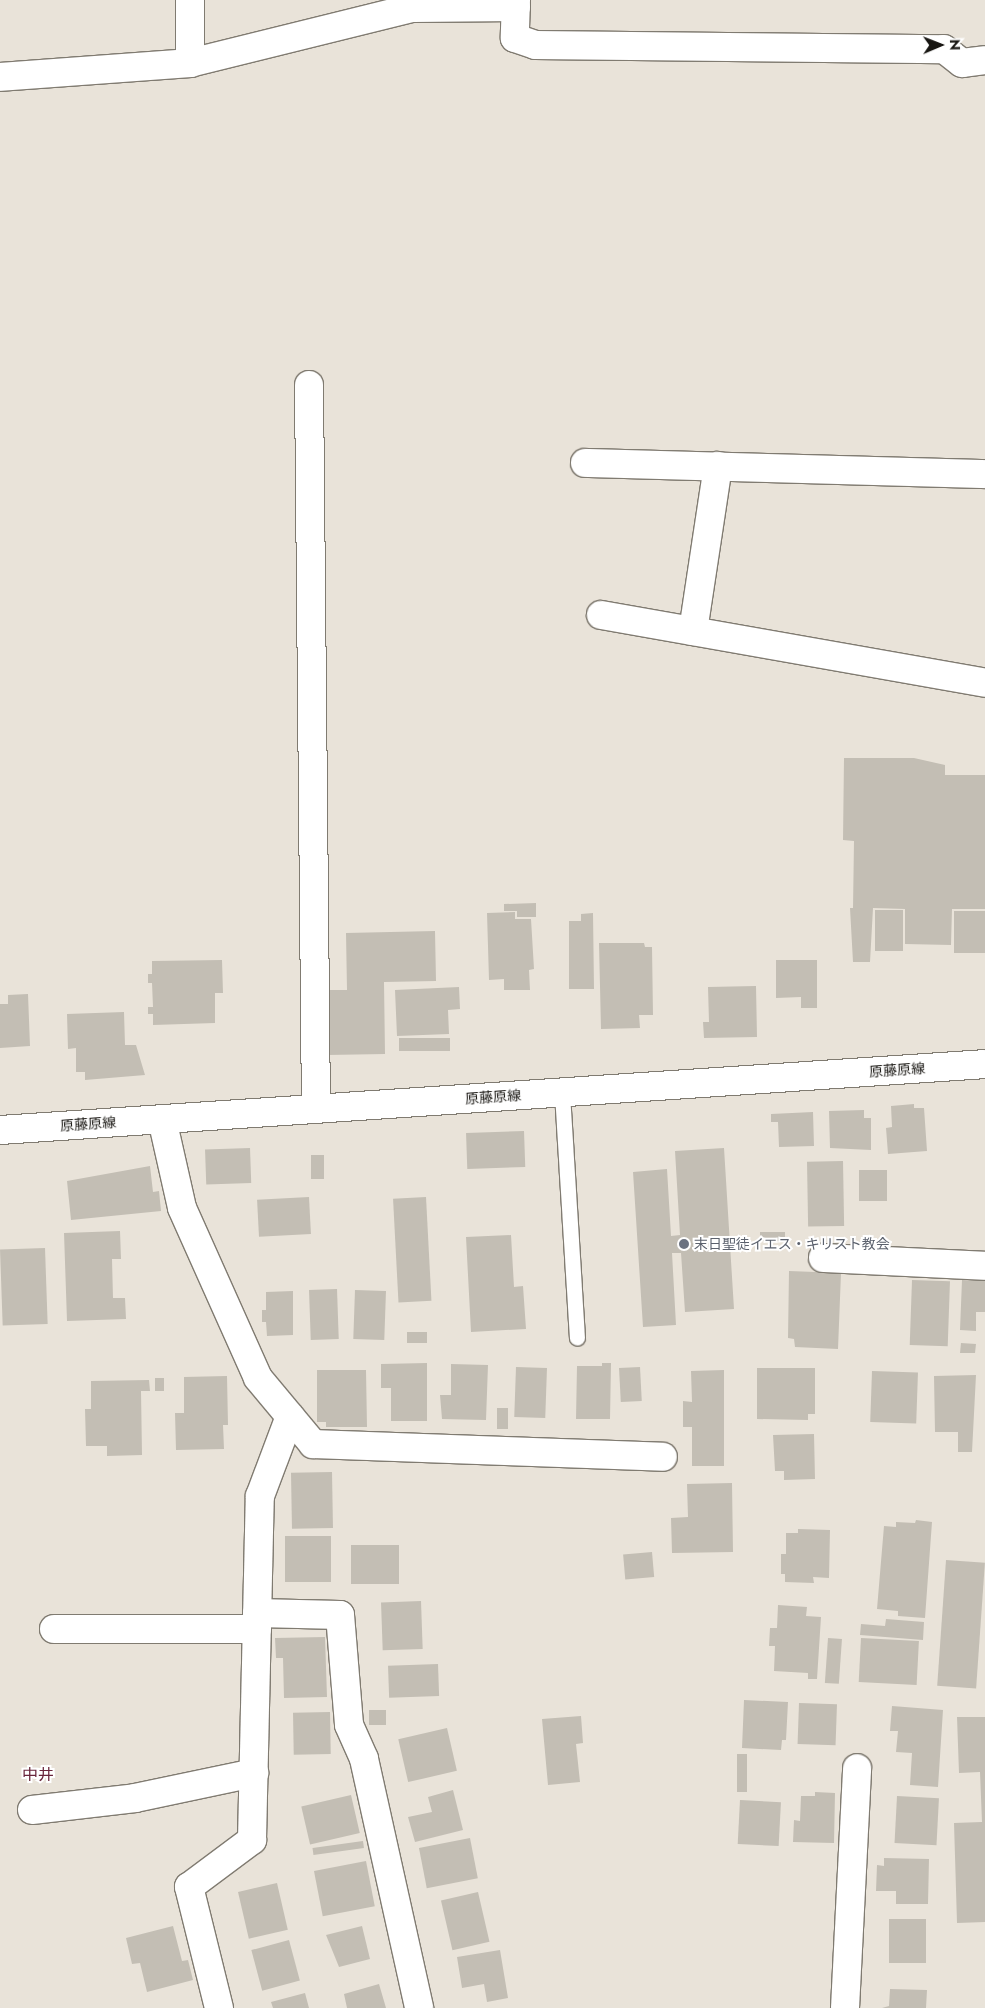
<!DOCTYPE html>
<meta charset="utf-8">
<style>
body{margin:0}
#map{position:relative;width:985px;height:2008px;overflow:hidden;background:#e9e3d9;font-family:Jost,"Noto Sans JP",sans-serif}
div>[style]{position:absolute}
.building>*{inset:0;background:#c3beb4;transform-origin:0 0}
.roads{filter:drop-shadow(1px 0 #807b71) drop-shadow(-1px 0 #807b71) drop-shadow(0 1px #807b71) drop-shadow(0 -1px #807b71)}
.service>*{height:15px;margin:-7.5px;padding:0 7.5px;transform-origin:7.5px;border-radius:7.5px;background:#fff}
.minor>*{height:28px;margin:-14px;padding:0 14px;transform-origin:14px;border-radius:14px;background:#fff}
.secondary>*{height:28px;margin:-14px;padding:0 14px;transform-origin:14px;border-radius:14px;background:#fff}
.dots>*{width:14px;height:14px;translate:-50% -50%;box-sizing:border-box;border:2px solid #fff;border-radius:50%}
span{translate:-50% -50%;white-space:nowrap;text-align:center;line-height:1.15;-webkit-text-stroke:4px #fff;paint-order:stroke}
.street-label{font-size:14px;color:#181612}
.worship-label{font-size:14px;color:#5b616d}
.left{translate:0 -50%;text-align:left}
.quarter-label{font-size:16px;color:#69253b}
.north{position:absolute;left:915px;top:20px;width:50px;height:50px;-webkit-text-stroke:4px #fff;paint-order:stroke;rotate:89deg;font-size:14px;font-weight:700;line-height:20px;text-align:center;color:#181612}
.north::after{content:'';display:block;margin:auto;width:18px;height:22px;background:#181612;clip-path:polygon(50% 0,100% 100%,50% 72%,0 100%)}
</style>
<div id="map">
<div class="building">
<i style="clip-path:polygon(844px 758px,914px 758px,945px 765px,945px 775px,985px 775px,985px 909px,952px 909px,951px 945px,905px 944px,905px 909px,873px 908px,870px 962px,853px 962px,850px 908px,853px 908px,854px 841px,843px 840px)"></i>
<i style="clip-path:polygon(536px 903px,536px 917px,517px 917px,517px 911px,504px 911px,504px 904px)"></i>
<i style="left:875px;top:910px;width:28px;height:41px"></i>
<i style="left:954px;top:911px;width:31px;height:42px"></i>
<i style="clip-path:polygon(515px 912px,515px 919px,531px 919px,534px 969px,529px 970px,530px 990px,504px 990px,504px 979px,489px 980px,487px 913px)"></i>
<i style="clip-path:polygon(593px 913px,594px 989px,569px 989px,569px 921px,581px 921px,581px 914px)"></i>
<i style="clip-path:polygon(435px 931px,436px 981px,384px 982px,385px 1054px,327px 1055px,326px 990px,347px 990px,346px 933px)"></i>
<i style="clip-path:polygon(599px 943px,644px 943px,645px 947px,652px 947px,653px 1015px,639px 1015px,640px 1028px,601px 1029px)"></i>
<i style="clip-path:polygon(222px 960px,223px 993px,215px 993px,215px 1023px,153px 1025px,153px 1014px,148px 1014px,148px 1007px,153px 1007px,152px 983px,148px 983px,148px 974px,152px 974px,152px 961px)"></i>
<i style="clip-path:polygon(776px 960px,817px 960px,817px 1008px,801px 1008px,801px 997px,776px 998px)"></i>
<i style="clip-path:polygon(756px 986px,757px 1037px,704px 1038px,703px 1022px,709px 1022px,708px 987px)"></i>
<i style="clip-path:polygon(459px 987px,460px 1009px,448px 1010px,449px 1034px,397px 1036px,395px 990px)"></i>
<i style="clip-path:polygon(28px 994px,30px 1046px,0 1048px,0 1004px,8px 1004px,8px 995px)"></i>
<i style="clip-path:polygon(124px 1012px,125px 1045px,136px 1045px,145px 1075px,85px 1080px,85px 1072px,76px 1072px,76px 1048px,68px 1049px,67px 1014px)"></i>
<i style="left:450px;top:1038px;width:13px;height:51px;rotate:90deg"></i>
<i style="clip-path:polygon(914px 1104px,914px 1108px,924px 1108px,927px 1151px,888px 1154px,886px 1128px,892px 1127px,891px 1106px)"></i>
<i style="clip-path:polygon(864px 1110px,864px 1118px,871px 1118px,871px 1150px,830px 1148px,829px 1111px)"></i>
<i style="clip-path:polygon(813px 1112px,814px 1146px,779px 1147px,778px 1122px,771px 1122px,771px 1114px)"></i>
<i style="left:524px;top:1131px;width:36px;height:58px;rotate:88deg"></i>
<i style="left:250px;top:1148px;width:35px;height:45px;rotate:88deg"></i>
<i style="clip-path:polygon(724px 1148px,734px 1309px,685px 1312px,681px 1253px,672px 1253px,676px 1325px,643px 1327px,633px 1172px,667px 1169px,671px 1236px,680px 1235px,675px 1151px)"></i>
<i style="left:311px;top:1155px;width:13px;height:24px"></i>
<i style="left:843px;top:1161px;width:65px;height:36px;rotate:89deg"></i>
<i style="clip-path:polygon(150px 1166px,153px 1192px,159px 1191px,161px 1211px,71px 1220px,67px 1181px)"></i>
<i style="left:859px;top:1170px;width:28px;height:31px"></i>
<i style="left:309px;top:1197px;width:37px;height:52px;rotate:87deg"></i>
<i style="left:426px;top:1197px;width:104px;height:33px;rotate:87deg"></i>
<i style="clip-path:polygon(120px 1231px,121px 1259px,112px 1259px,113px 1298px,125px 1298px,126px 1319px,67px 1321px,64px 1233px)"></i>
<i style="left:785px;top:1232px;width:9px;height:25px;rotate:90deg"></i>
<i style="clip-path:polygon(511px 1235px,514px 1287px,523px 1286px,526px 1329px,471px 1332px,466px 1237px)"></i>
<i style="left:45px;top:1248px;width:76px;height:45px;rotate:88deg"></i>
<i style="clip-path:polygon(789px 1271px,841px 1273px,838px 1349px,795px 1347px,794px 1339px,788px 1338px)"></i>
<i style="left:912px;top:1280px;width:38px;height:65px;rotate:2deg"></i>
<i style="clip-path:polygon(962px 1280px,985px 1281px,985px 1312px,976px 1312px,976px 1331px,960px 1330px)"></i>
<i style="left:337px;top:1289px;width:50px;height:28px;rotate:88deg"></i>
<i style="left:355px;top:1290px;width:31px;height:49px;rotate:2deg"></i>
<i style="clip-path:polygon(293px 1291px,293px 1335px,267px 1336px,266px 1322px,262px 1322px,262px 1310px,266px 1310px,266px 1292px)"></i>
<i style="left:427px;top:1332px;width:11px;height:20px;rotate:90deg"></i>
<i style="clip-path:polygon(961px 1343px,976px 1344px,975px 1353px,960px 1353px)"></i>
<i style="clip-path:polygon(427px 1363px,427px 1421px,391px 1421px,391px 1388px,381px 1388px,381px 1364px)"></i>
<i style="clip-path:polygon(602px 1363px,611px 1363px,610px 1419px,576px 1419px,577px 1366px,602px 1366px)"></i>
<i style="clip-path:polygon(451px 1364px,488px 1365px,486px 1420px,442px 1419px,440px 1395px,451px 1395px)"></i>
<i style="left:516px;top:1367px;width:31px;height:50px;rotate:2deg"></i>
<i style="left:640px;top:1367px;width:34px;height:21px;rotate:87deg"></i>
<i style="clip-path:polygon(757px 1368px,815px 1368px,815px 1414px,808px 1414px,808px 1420px,757px 1419px)"></i>
<i style="clip-path:polygon(317px 1370px,366px 1370px,367px 1427px,326px 1427px,326px 1422px,317px 1422px)"></i>
<i style="clip-path:polygon(724px 1370px,724px 1466px,692px 1466px,692px 1427px,683px 1427px,683px 1401px,692px 1402px,691px 1371px)"></i>
<i style="left:872px;top:1371px;width:46px;height:51px;rotate:2deg"></i>
<i style="clip-path:polygon(976px 1375px,972px 1452px,958px 1452px,958px 1432px,935px 1432px,934px 1376px)"></i>
<i style="clip-path:polygon(227px 1376px,228px 1425px,223px 1425px,224px 1449px,176px 1450px,175px 1413px,184px 1413px,184px 1377px)"></i>
<i style="left:155px;top:1378px;width:9px;height:13px"></i>
<i style="clip-path:polygon(149px 1380px,150px 1391px,141px 1391px,142px 1455px,107px 1456px,107px 1446px,86px 1446px,85px 1409px,91px 1409px,91px 1381px)"></i>
<i style="left:497px;top:1408px;width:11px;height:21px"></i>
<i style="clip-path:polygon(814px 1434px,815px 1479px,784px 1480px,784px 1471px,775px 1471px,773px 1435px)"></i>
<i style="left:332px;top:1472px;width:56px;height:41px;rotate:89deg"></i>
<i style="clip-path:polygon(732px 1483px,733px 1552px,672px 1553px,671px 1518px,688px 1517px,687px 1484px)"></i>
<i style="clip-path:polygon(916px 1520px,932px 1522px,925px 1618px,898px 1616px,898px 1611px,877px 1609px,884px 1526px,896px 1527px,896px 1522px,915px 1523px)"></i>
<i style="clip-path:polygon(798px 1529px,830px 1530px,829px 1578px,813px 1577px,814px 1583px,785px 1582px,785px 1574px,781px 1574px,781px 1554px,786px 1554px,786px 1533px,798px 1533px)"></i>
<i style="left:331px;top:1536px;width:46px;height:46px;rotate:90deg"></i>
<i style="left:351px;top:1545px;width:48px;height:39px"></i>
<i style="left:652px;top:1552px;width:25px;height:29px;rotate:85deg"></i>
<i style="left:946px;top:1560px;width:39px;height:126px;rotate:4deg"></i>
<i style="left:421px;top:1601px;width:48px;height:40px;rotate:88deg"></i>
<i style="clip-path:polygon(778px 1605px,807px 1607px,806px 1616px,821px 1617px,817px 1679px,808px 1679px,808px 1673px,774px 1671px,775px 1646px,769px 1646px,770px 1628px,777px 1628px)"></i>
<i style="clip-path:polygon(886px 1619px,924px 1622px,923px 1640px,860px 1635px,861px 1624px,885px 1626px)"></i>
<i style="clip-path:polygon(325px 1637px,327px 1697px,284px 1698px,283px 1658px,276px 1658px,275px 1638px)"></i>
<i style="left:828px;top:1638px;width:14px;height:45px;rotate:4deg"></i>
<i style="left:861px;top:1638px;width:58px;height:44px;rotate:3deg"></i>
<i style="left:438px;top:1664px;width:32px;height:50px;rotate:88deg"></i>
<i style="clip-path:polygon(744px 1700px,788px 1702px,786px 1740px,782px 1740px,781px 1750px,742px 1748px)"></i>
<i style="left:799px;top:1703px;width:38px;height:41px;rotate:2deg"></i>
<i style="clip-path:polygon(892px 1706px,943px 1710px,938px 1787px,910px 1785px,912px 1753px,896px 1752px,898px 1731px,890px 1731px)"></i>
<i style="left:369px;top:1710px;width:17px;height:15px"></i>
<i style="left:330px;top:1712px;width:42px;height:37px;rotate:89deg"></i>
<i style="clip-path:polygon(581px 1716px,583px 1743px,576px 1744px,580px 1782px,548px 1785px,542px 1719px)"></i>
<i style="clip-path:polygon(957px 1717px,985px 1717px,985px 1922px,957px 1923px,954px 1823px,982px 1822px,980px 1772px,959px 1773px)"></i>
<i style="left:447px;top:1728px;width:44px;height:50px;rotate:77deg"></i>
<i style="left:737px;top:1754px;width:10px;height:38px"></i>
<i style="clip-path:polygon(453px 1790px,463px 1830px,415px 1842px,408px 1817px,432px 1812px,428px 1797px)"></i>
<i style="clip-path:polygon(815px 1792px,835px 1793px,834px 1843px,793px 1842px,794px 1820px,800px 1821px,801px 1796px,815px 1796px)"></i>
<i style="left:351px;top:1795px;width:39px;height:51px;rotate:77deg"></i>
<i style="left:897px;top:1796px;width:42px;height:47px;rotate:3deg"></i>
<i style="left:740px;top:1800px;width:41px;height:44px;rotate:3deg"></i>
<i style="left:470px;top:1838px;width:41px;height:52px;rotate:79deg"></i>
<i style="left:363px;top:1841px;width:7px;height:51px;rotate:82deg"></i>
<i style="clip-path:polygon(884px 1858px,929px 1859px,928px 1904px,896px 1904px,896px 1891px,876px 1891px,877px 1865px,884px 1866px)"></i>
<i style="left:366px;top:1861px;width:46px;height:53px;rotate:79deg"></i>
<i style="left:277px;top:1883px;width:48px;height:40px;rotate:77deg"></i>
<i style="left:478px;top:1892px;width:51px;height:38px;rotate:77deg"></i>
<i style="left:889px;top:1919px;width:37px;height:44px"></i>
<i style="clip-path:polygon(173px 1926px,182px 1961px,188px 1960px,193px 1980px,147px 1992px,140px 1963px,132px 1964px,126px 1938px)"></i>
<i style="clip-path:polygon(362px 1926px,370px 1959px,339px 1967px,326px 1935px)"></i>
<i style="left:289px;top:1940px;width:42px;height:39px;rotate:75deg"></i>
<i style="clip-path:polygon(500px 1950px,508px 1998px,487px 2002px,484px 1984px,462px 1988px,457px 1957px)"></i>
<i style="clip-path:polygon(379px 1984px,386px 2008px,347px 2008px,344px 1994px)"></i>
<i style="clip-path:polygon(890px 1989px,927px 1990px,926px 2008px,882px 2008px,889px 2006px)"></i>
<i style="clip-path:polygon(305px 1993px,309px 2008px,273px 2008px,271px 2002px)"></i>
</div>
<div class="roads">
<div class="service">
<i style="left:562px;top:1093px;width:245px;rotate:86.5deg"></i>
</div>
<div class="minor">
<i style="left:190px;top:0;width:63px;rotate:90deg"></i>
<i style="left:516px;top:0;width:38px;rotate:92deg"></i>
<i style="left:515px;top:38px;width:21px;rotate:19deg"></i>
<i style="left:535px;top:45px;width:409px;rotate:0.6deg"></i>
<i style="left:944px;top:49px;width:23px;rotate:38deg"></i>
<i style="left:962px;top:63px;width:23px;rotate:-7deg"></i>
<i style="left:0;top:77px;width:191px;rotate:-4.2deg"></i>
<i style="left:190px;top:63px;width:230px;rotate:-13.9deg"></i>
<i style="left:413px;top:8px;width:103px;rotate:-0.6deg"></i>
<i style="left:309px;top:385px;width:724px;rotate:89.45deg"></i>
<i style="left:585px;top:463px;width:400px;rotate:1.6deg"></i>
<i style="left:601px;top:615px;width:390px;rotate:10deg"></i>
<i style="left:693px;top:631px;width:167px;rotate:-81.4deg"></i>
<i style="left:162px;top:1119px;width:91px;rotate:77.3deg"></i>
<i style="left:182px;top:1208px;width:186px;rotate:65.9deg"></i>
<i style="left:258px;top:1378px;width:86px;rotate:50.2deg"></i>
<i style="left:313px;top:1444px;width:350px;rotate:2.1deg"></i>
<i style="left:823px;top:1258px;width:162px;rotate:2.8deg"></i>
<i style="left:257px;top:1613px;width:83px;rotate:1.4deg"></i>
<i style="left:340px;top:1615px;width:110px;rotate:85.3deg"></i>
<i style="left:349px;top:1725px;width:37px;rotate:66deg"></i>
<i style="left:364px;top:1759px;width:255px;rotate:77.5deg"></i>
<i style="left:54px;top:1629px;width:203px"></i>
<i style="left:32px;top:1810px;width:104px;rotate:-6.6deg"></i>
<i style="left:135px;top:1798px;width:122px;rotate:-11.9deg"></i>
<i style="left:219px;top:2008px;width:125px;rotate:-103.9deg"></i>
<i style="left:189px;top:1887px;width:79px;rotate:-36.7deg"></i>
<i style="left:252px;top:1840px;width:344px;rotate:-88.7deg"></i>
<i style="left:260px;top:1496px;width:85px;rotate:-69.4deg"></i>
<i style="left:845px;top:2008px;width:240px;rotate:-87.1deg"></i>
</div>
<div class="secondary">
<i style="left:0;top:1130px;width:987px;rotate:-3.83deg"></i>
</div>
</div>
<div class="dots">
<i style="left:684px;top:1244px;background:#6b7280"></i>
</div>
<div class="street-label">
<span style="left:897px;top:1070px;rotate:-4deg">原藤原線</span>
<span style="left:493px;top:1097px;rotate:-4deg">原藤原線</span>
<span style="left:88px;top:1124px;rotate:-4deg">原藤原線</span>
</div>
<div class="worship-label">
<span class="left" style="left:694px;top:1244px">末日聖徒イエス・キリスト教会</span>
</div>
<div class="quarter-label">
<span style="left:38px;top:1775px">中井</span>
</div>
<div class="north">N</div>
</div>
